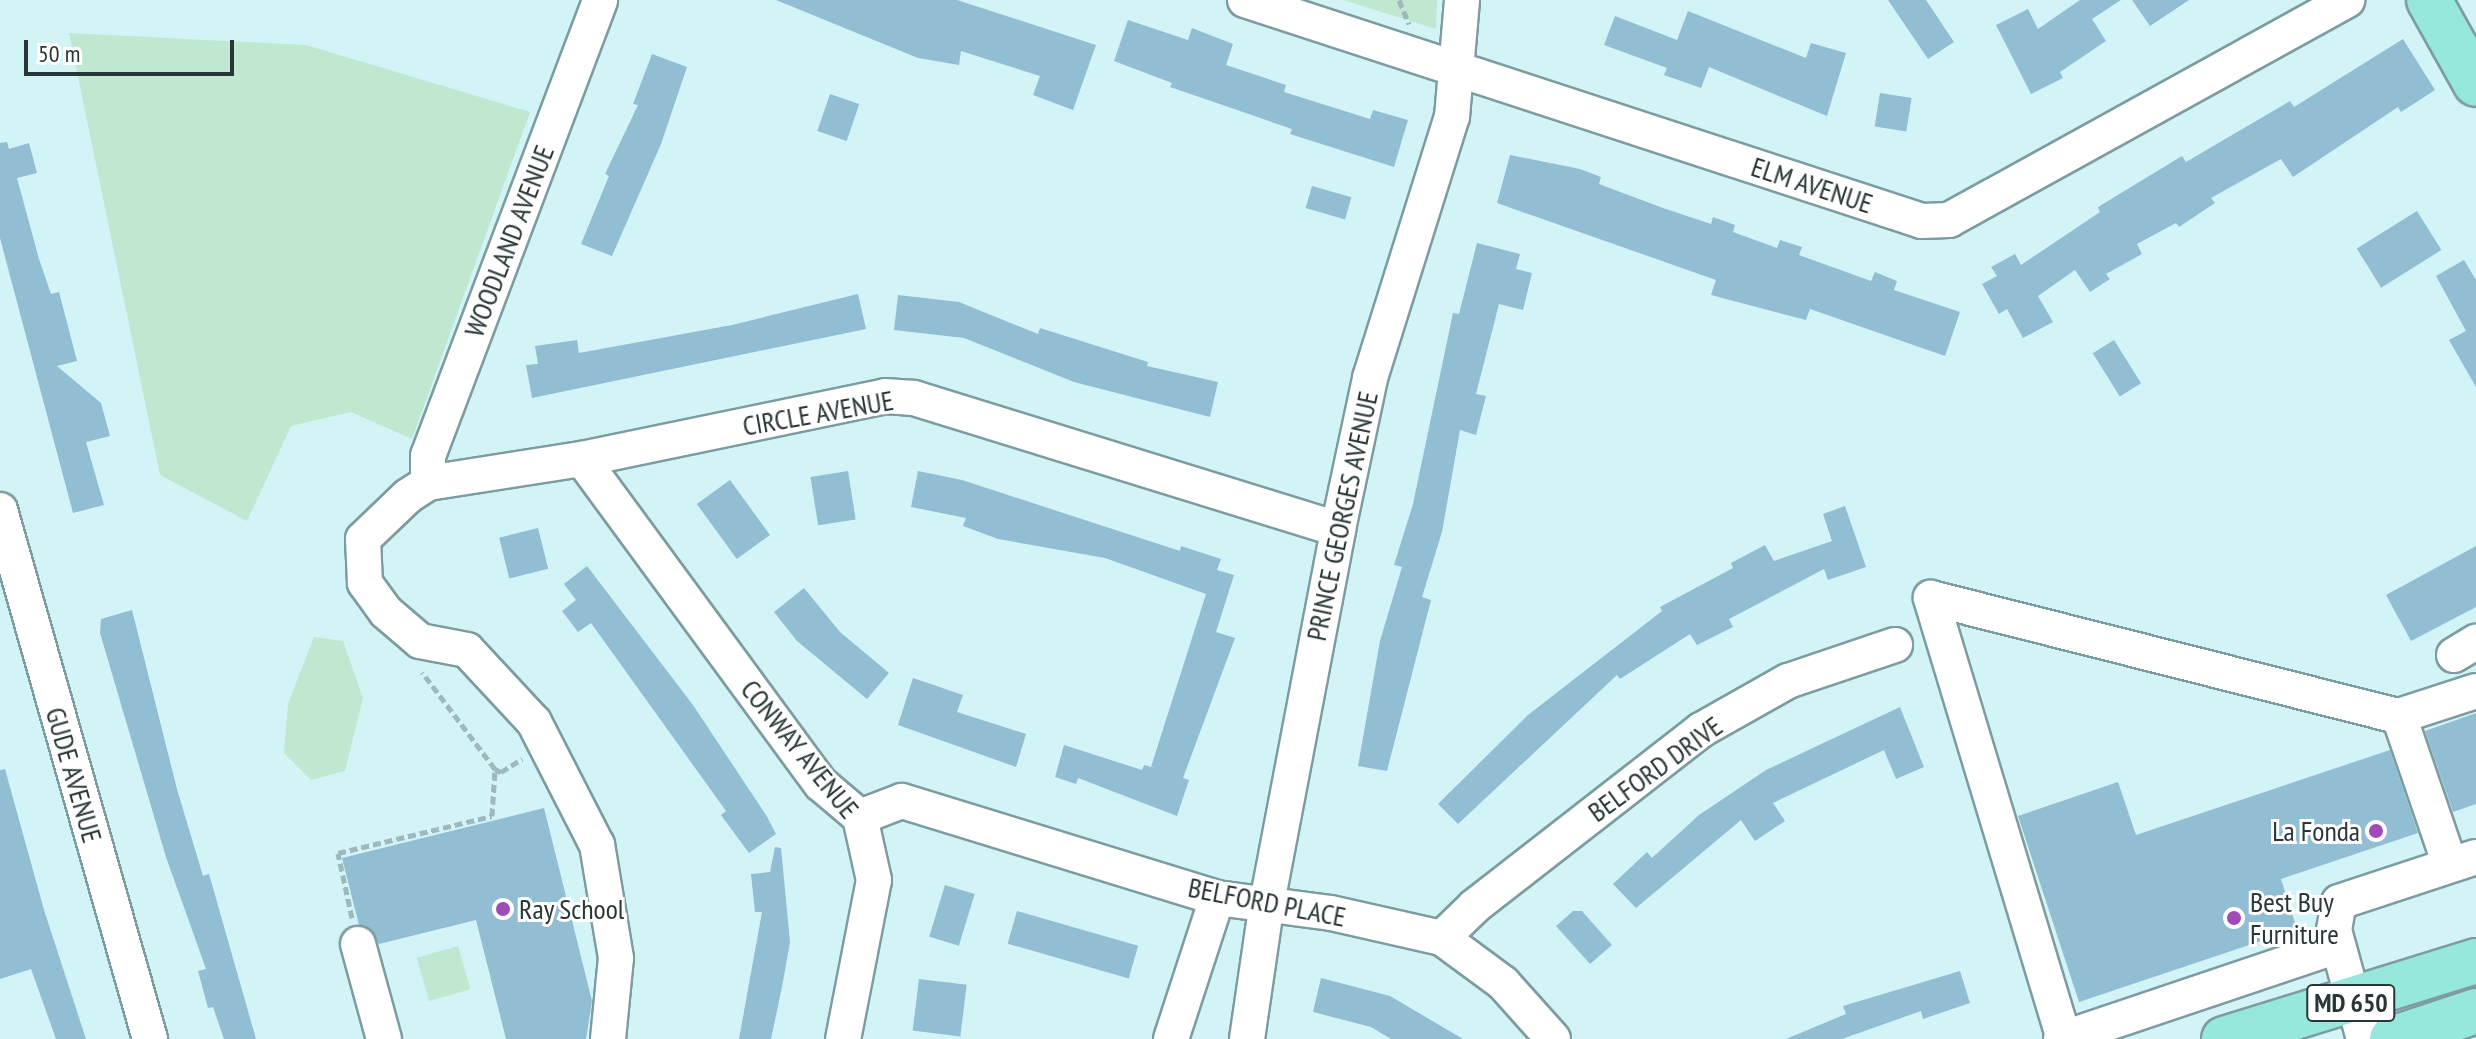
<!DOCTYPE html>
<style>
body{margin:0}
#map{position:relative;width:2476px;height:1039px;overflow:hidden;background:#d2f4f7;font-family:"PT Sans Narrow",sans-serif}
div>[style]{position:absolute}
.green>*{inset:0;background:#c0e7cf;transform-origin:0 0}
.building>*{inset:0;background:#91bed2;transform-origin:0 0}
.path>*{height:5px;margin-top:-2.5px;transform-origin:0;background:repeating-linear-gradient(90deg,#9eb9bb 0 8px,transparent 0 12px)}
.roads{filter:drop-shadow(2px 0 #7d9c9f) drop-shadow(-2px 0 #7d9c9f) drop-shadow(0 2px #7d9c9f) drop-shadow(0 -2px #7d9c9f)}
.minor>*{height:34px;margin:-17px;padding:0 17px;transform-origin:17px;border-radius:17px;background:#fff}
.major>*{height:44px;margin:-22px;padding:0 22px;transform-origin:22px;border-radius:22px;background:#96e8dc}
.dots>*{width:22px;height:22px;translate:-50% -50%;box-sizing:border-box;border:4px solid #fff;border-radius:50%}
span{translate:-50% -50%;white-space:nowrap;text-align:center;line-height:1.15;-webkit-text-stroke:6px #fff;paint-order:stroke}
.shield-label span{padding:2px 6px;background:#fff;border:2px solid;border-radius:6px;-webkit-text-stroke-width:0}
.shield-label{font-size:26px;color:#293637;font-weight:700}
.street-label{font-size:28px;color:#293637}
.poi-label{font-size:28px;color:#293637}
.right{translate:-100% -50%;text-align:right}
.left{translate:0 -50%;text-align:left}
.scale{position:absolute;left:24px;top:40px;width:210px;height:36px;box-sizing:border-box;border:4px solid #293637;border-top:0;padding-left:10px;font-size:24px;line-height:28px;white-space:nowrap;color:#293637;-webkit-text-stroke:6px #fff;paint-order:stroke}
</style>
<div id="map">
<div class="green">
<i style="clip-path:polygon(1343px 0,1437px 0,1436px 29px)"></i>
<i style="clip-path:polygon(69px 33px,306px 45px,530px 112px,412px 439px,351px 412px,291px 426px,247px 521px,160px 475px)"></i>
<i style="clip-path:polygon(314px 637px,343px 641px,363px 698px,345px 771px,311px 780px,284px 753px,288px 704px)"></i>
<i style="left:458px;top:946px;width:45px;height:43px;rotate:74deg"></i>
</div>
<div class="building">
<i style="clip-path:polygon(776px 0,957px 0,1096px 45px,1073px 110px,1033px 95px,1040px 76px,961px 51px,959px 65px,918px 58px)"></i>
<i style="clip-path:polygon(1888px 0,1926px 0,1954px 42px,1928px 59px)"></i>
<i style="clip-path:polygon(2080px 0,2121px 0,2092px 19px,2106px 41px,2060px 72px,2063px 78px,2031px 94px,1996px 25px,2028px 9px,2038px 29px)"></i>
<i style="clip-path:polygon(2132px 0,2189px 0,2150px 26px)"></i>
<i style="clip-path:polygon(1688px 11px,1806px 58px,1811px 43px,1846px 53px,1827px 116px,1709px 67px,1701px 88px,1664px 75px,1667px 68px,1604px 45px,1615px 16px,1677px 40px)"></i>
<i style="clip-path:polygon(1128px 20px,1188px 40px,1192px 28px,1233px 44px,1226px 65px,1286px 85px,1284px 92px,1370px 119px,1373px 110px,1408px 120px,1394px 167px,1290px 134px,1292px 129px,1170px 87px,1172px 83px,1114px 61px)"></i>
<i style="clip-path:polygon(2403px 39px,2435px 90px,2401px 112px,2398px 107px,2293px 177px,2281px 159px,2211px 198px,2215px 203px,2179px 227px,2176px 223px,2137px 244px,2142px 254px,2106px 274px,2110px 279px,2090px 292px,2075px 270px,2038px 296px,2053px 322px,2023px 338px,2007px 309px,1999px 314px,1982px 284px,1997px 276px,1991px 267px,2015px 254px,2021px 265px,2100px 212px,2098px 207px,2182px 156px,2186px 162px,2290px 101px,2294px 107px)"></i>
<i style="clip-path:polygon(652px 54px,687px 67px,661px 144px,612px 256px,581px 244px,609px 176px,605px 174px,638px 105px,633px 104px)"></i>
<i style="left:1880px;top:93px;width:32px;height:34px;rotate:9deg"></i>
<i style="left:830px;top:94px;width:31px;height:39px;rotate:19deg"></i>
<i style="clip-path:polygon(7px 142px,9px 149px,29px 143px,37px 173px,17px 178px,39px 259px,51px 294px,59px 292px,77px 361px,57px 366px,101px 403px,110px 436px,86px 442px,104px 505px,73px 513px,0 238px,0 143px)"></i>
<i style="clip-path:polygon(1510px 155px,1580px 169px,1601px 177px,1599px 184px,1663px 208px,1711px 224px,1713px 217px,1735px 225px,1733px 232px,1777px 248px,1780px 240px,1802px 247px,1799px 255px,1871px 281px,1875px 272px,1897px 281px,1894px 290px,1960px 312px,1945px 356px,1810px 309px,1806px 320px,1711px 295px,1716px 280px,1497px 203px)"></i>
<i style="left:1312px;top:186px;width:41px;height:23px;rotate:16deg"></i>
<i style="left:2417px;top:211px;width:46px;height:71px;rotate:58deg"></i>
<i style="clip-path:polygon(1477px 243px,1520px 254px,1516px 269px,1532px 273px,1523px 310px,1499px 304px,1476px 394px,1486px 396px,1476px 435px,1460px 430px,1442px 532px,1422px 597px,1431px 600px,1387px 771px,1358px 766px,1380px 641px,1402px 567px,1394px 565px,1413px 504px,1453px 313px,1459px 314px)"></i>
<i style="clip-path:polygon(2464px 260px,2476px 280px,2476px 387px,2449px 340px,2466px 331px,2436px 276px)"></i>
<i style="clip-path:polygon(858px 294px,866px 329px,532px 398px,526px 365px,538px 364px,535px 346px,577px 340px,579px 353px,732px 325px)"></i>
<i style="clip-path:polygon(898px 295px,959px 302px,1038px 334px,1040px 328px,1148px 362px,1147px 366px,1218px 382px,1210px 417px,1074px 382px,964px 338px,894px 330px)"></i>
<i style="left:2114px;top:340px;width:51px;height:25px;rotate:58deg"></i>
<i style="left:848px;top:471px;width:49px;height:38px;rotate:81deg"></i>
<i style="clip-path:polygon(918px 471px,962px 480px,1180px 551px,1181px 546px,1221px 559px,1217px 570px,1234px 575px,1216px 632px,1235px 638px,1183px 778px,1189px 780px,1177px 816px,1078px 778px,1076px 784px,1055px 777px,1064px 745px,1142px 770px,1144px 765px,1151px 767px,1206px 594px,1105px 558px,998px 539px,963px 526px,966px 518px,911px 507px)"></i>
<i style="left:730px;top:480px;width:68px;height:41px;rotate:54deg"></i>
<i style="clip-path:polygon(1845px 506px,1866px 567px,1828px 580px,1824px 569px,1729px 619px,1733px 627px,1697px 645px,1690px 634px,1620px 679px,1617px 675px,1458px 824px,1438px 804px,1528px 715px,1662px 611px,1660px 607px,1733px 568px,1731px 563px,1765px 545px,1774px 561px,1832px 541px,1823px 514px)"></i>
<i style="left:538px;top:528px;width:42px;height:40px;rotate:76deg"></i>
<i style="clip-path:polygon(2476px 546px,2476px 607px,2411px 641px,2386px 595px)"></i>
<i style="clip-path:polygon(587px 566px,693px 705px,766px 815px,776px 834px,749px 853px,721px 815px,726px 811px,591px 623px,578px 632px,562px 611px,576px 600px,564px 584px)"></i>
<i style="clip-path:polygon(804px 588px,840px 632px,889px 673px,867px 699px,797px 641px,774px 612px)"></i>
<i style="clip-path:polygon(132px 610px,177px 789px,203px 876px,209px 874px,256px 1039px,224px 1039px,213px 1007px,208px 1008px,198px 971px,206px 969px,166px 857px,100px 633px,101px 619px)"></i>
<i style="clip-path:polygon(913px 678px,963px 695px,957px 712px,1026px 734px,1016px 767px,898px 725px)"></i>
<i style="clip-path:polygon(1900px 707px,1924px 767px,1896px 779px,1884px 750px,1773px 803px,1785px 821px,1755px 841px,1741px 820px,1636px 908px,1613px 884px,1647px 852px,1652px 858px,1699px 815px,1766px 770px)"></i>
<i style="clip-path:polygon(2476px 713px,2476px 804px,2453px 812px,2425px 731px)"></i>
<i style="clip-path:polygon(2390px 750px,2418px 833px,2281px 879px,2297px 929px,2079px 1002px,2018px 816px,2118px 782px,2136px 835px)"></i>
<i style="clip-path:polygon(5px 769px,44px 910px,86px 1039px,56px 1039px,31px 969px,0 979px,0 770px)"></i>
<i style="clip-path:polygon(544px 808px,592px 1001px,586px 1039px,506px 1039px,476px 920px,379px 944px,371px 929px,359px 925px,342px 858px)"></i>
<i style="clip-path:polygon(775px 847px,781px 848px,790px 942px,782px 987px,771px 1039px,739px 1039px,762px 912px,755px 912px,751px 874px,770px 872px)"></i>
<i style="left:945px;top:885px;width:31px;height:54px;rotate:17deg"></i>
<i style="left:1017px;top:911px;width:126px;height:34px;rotate:16deg"></i>
<i style="clip-path:polygon(1573px 911px,1582px 911px,1612px 945px,1590px 964px,1556px 926px)"></i>
<i style="clip-path:polygon(1960px 971px,1970px 1003px,1923px 1019px,1921px 1011px,1842px 1039px,1786px 1039px,1846px 1014px,1843px 1006px)"></i>
<i style="clip-path:polygon(1321px 978px,1390px 996px,1463px 1039px,1391px 1039px,1371px 1027px,1313px 1012px)"></i>
<i style="left:919px;top:979px;width:48px;height:52px;rotate:7deg"></i>
</div>
<div class="path">
<i style="left:1399px;top:0;width:26px;rotate:67deg"></i>
<i style="left:495px;top:769px;width:7px;rotate:27deg"></i>
<i style="left:501px;top:772px;width:25px;rotate:-32deg"></i>
<i style="left:352px;top:918px;width:66px;rotate:-102.2deg"></i>
<i style="left:338px;top:853px;width:158px;rotate:-13.5deg"></i>
<i style="left:492px;top:816px;width:47px;rotate:-86.3deg"></i>
<i style="left:495px;top:769px;width:121px;rotate:-127deg"></i>
</div>
<div class="roads">
<div class="minor">
<i style="left:1245px;top:0;width:712px;rotate:18.08deg"></i>
<i style="left:1922px;top:221px;width:27px;rotate:-2deg"></i>
<i style="left:1949px;top:220px;width:455px;rotate:-28.9deg"></i>
<i style="left:582px;top:459px;width:403px;rotate:53.7deg"></i>
<i style="left:821px;top:784px;width:51px;rotate:40.2deg"></i>
<i style="left:860px;top:817px;width:65px;rotate:77.5deg"></i>
<i style="left:874px;top:880px;width:162px;rotate:101deg"></i>
<i style="left:428px;top:483px;width:27px;rotate:-90deg"></i>
<i style="left:428px;top:456px;width:487px;rotate:-69.3deg"></i>
<i style="left:0;top:510px;width:550px;rotate:74.17deg"></i>
<i style="left:2454px;top:655px;width:26px;rotate:-31deg"></i>
<i style="left:2399px;top:716px;width:81px;rotate:-18deg"></i>
<i style="left:860px;top:817px;width:45px;rotate:-20.9deg"></i>
<i style="left:902px;top:801px;width:330px;rotate:17.1deg"></i>
<i style="left:1217px;top:898px;width:115px;rotate:7.5deg"></i>
<i style="left:1331px;top:913px;width:114px;rotate:12.7deg"></i>
<i style="left:1442px;top:938px;width:76px;rotate:36.4deg"></i>
<i style="left:1503px;top:983px;width:75px;rotate:48.2deg"></i>
<i style="left:1442px;top:938px;width:46px;rotate:-44.1deg"></i>
<i style="left:1475px;top:906px;width:286px;rotate:-37.9deg"></i>
<i style="left:1701px;top:730px;width:100px;rotate:-29.4deg"></i>
<i style="left:1788px;top:681px;width:113px;rotate:-18.6deg"></i>
<i style="left:358px;top:944px;width:98px;rotate:74.7deg"></i>
<i style="left:608px;top:1039px;width:81px;rotate:-84.4deg"></i>
<i style="left:616px;top:958px;width:115px;rotate:-99.5deg"></i>
<i style="left:597px;top:845px;width:138px;rotate:-117.1deg"></i>
<i style="left:534px;top:722px;width:98px;rotate:-132.9deg"></i>
<i style="left:467px;top:650px;width:48px;rotate:-169.2deg"></i>
<i style="left:420px;top:641px;width:45px;rotate:-139.5deg"></i>
<i style="left:386px;top:612px;width:36px;rotate:-126deg"></i>
<i style="left:365px;top:583px;width:44px;rotate:-92.6deg"></i>
<i style="left:363px;top:539px;width:62px;rotate:-43.7deg"></i>
<i style="left:408px;top:496px;width:24px;rotate:-33deg"></i>
<i style="left:428px;top:483px;width:156px;rotate:-8.9deg"></i>
<i style="left:582px;top:459px;width:309px;rotate:-11.7deg"></i>
<i style="left:885px;top:396px;width:29px;rotate:4deg"></i>
<i style="left:914px;top:398px;width:444px;rotate:17.2deg"></i>
<i style="left:1171px;top:1039px;width:148px;rotate:-71.9deg"></i>
<i style="left:1247px;top:1039px;width:132px;rotate:-81.7deg"></i>
<i style="left:1266px;top:908px;width:386px;rotate:-79.2deg"></i>
<i style="left:1338px;top:529px;width:154px;rotate:-78deg"></i>
<i style="left:1370px;top:378px;width:274px;rotate:-72.6deg"></i>
<i style="left:1452px;top:117px;width:117px;rotate:-85.1deg"></i>
<i style="left:2061px;top:1039px;width:292px;rotate:-18.6deg"></i>
<i style="left:2064px;top:1039px;width:461px;rotate:-106.8deg"></i>
<i style="left:1931px;top:598px;width:483px;rotate:14.2deg"></i>
<i style="left:2399px;top:716px;width:157px;rotate:71.1deg"></i>
<i style="left:2364px;top:1039px;width:113px;rotate:-105.4deg"></i>
<i style="left:2334px;top:930px;width:28px;rotate:-80deg"></i>
<i style="left:2339px;top:902px;width:144px;rotate:-18.2deg"></i>
</div>
<div class="major">
<i style="left:2429px;top:0;width:96px;rotate:60.8deg"></i>
<i style="left:2224px;top:1039px;width:264px;rotate:-17.2deg"></i>
<i style="left:2392px;top:1039px;width:89px;rotate:-18.4deg"></i>
</div>
</div>
<div class="dots">
<i style="left:2376px;top:831px;background:#a14ab7"></i>
<i style="left:503px;top:909px;background:#a14ab7"></i>
<i style="left:2234px;top:918px;background:#a14ab7"></i>
</div>
<div class="shield-label">
<span style="left:2351px;top:1003px">MD 650</span>
</div>
<div class="street-label">
<span style="left:1812px;top:185px;rotate:18deg">ELM AVENUE</span>
<span style="left:509px;top:241px;rotate:-69deg">WOODLAND AVENUE</span>
<span style="left:818px;top:413px;rotate:-10deg">CIRCLE AVENUE</span>
<span style="left:1342px;top:516px;rotate:-78deg">PRINCE GEORGES AVENUE</span>
<span style="left:800px;top:749px;rotate:51deg">CONWAY AVENUE</span>
<span style="left:1655px;top:769px;rotate:-36deg">BELFORD DRIVE</span>
<span style="left:74px;top:775px;rotate:74deg">GUDE AVENUE</span>
<span style="left:1267px;top:902px;rotate:11deg">BELFORD PLACE</span>
</div>
<div class="poi-label">
<span class="right" style="left:2360px;top:831px">La Fonda</span>
<span class="left" style="left:2250px;top:918px">Best Buy<br>Furniture</span>
<span class="left" style="left:519px;top:909px">Ray School</span>
</div>
<div class="scale">50 m</div>
</div>
